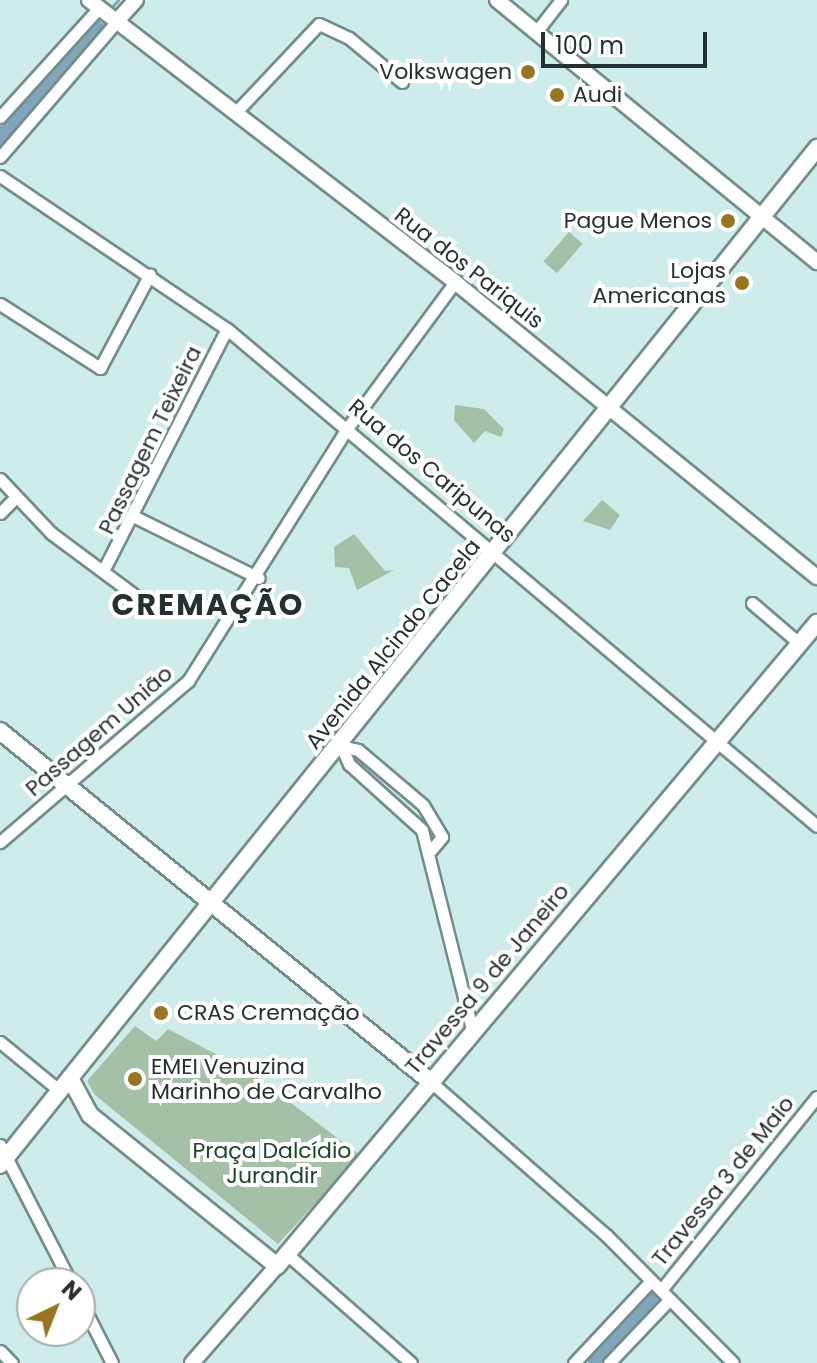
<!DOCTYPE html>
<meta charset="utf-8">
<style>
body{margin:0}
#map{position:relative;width:817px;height:1363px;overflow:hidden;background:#cdecea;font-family:Poppins,sans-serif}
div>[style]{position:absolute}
.green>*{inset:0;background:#a4c1a8;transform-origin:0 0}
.water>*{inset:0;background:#81a5ba}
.stream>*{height:3px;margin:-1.5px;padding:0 1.5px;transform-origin:1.5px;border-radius:1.5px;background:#81a5ba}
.canal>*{height:12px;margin:-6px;padding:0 6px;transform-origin:6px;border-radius:6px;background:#81a5ba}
.roads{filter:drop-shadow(2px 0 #718e8c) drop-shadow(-2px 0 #718e8c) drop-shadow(0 2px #718e8c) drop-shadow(0 -2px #718e8c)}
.minor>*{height:11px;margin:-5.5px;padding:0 5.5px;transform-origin:5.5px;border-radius:5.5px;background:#fff}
.tertiary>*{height:14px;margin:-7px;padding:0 7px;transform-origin:7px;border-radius:7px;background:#fff}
.secondary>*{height:16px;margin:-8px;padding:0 8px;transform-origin:8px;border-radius:8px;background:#fff}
.dots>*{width:22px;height:22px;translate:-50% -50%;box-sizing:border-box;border:4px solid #fff;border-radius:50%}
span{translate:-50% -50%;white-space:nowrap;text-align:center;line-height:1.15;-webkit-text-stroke:8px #fff;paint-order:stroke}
.poi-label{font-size:22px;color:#253131}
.right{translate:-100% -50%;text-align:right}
.left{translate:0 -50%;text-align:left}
.street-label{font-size:22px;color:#253131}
.park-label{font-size:22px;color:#194925}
.district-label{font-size:30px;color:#253131;font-weight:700;letter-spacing:2px}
.north{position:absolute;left:16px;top:1267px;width:80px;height:80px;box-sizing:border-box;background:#fff;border:2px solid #a8adad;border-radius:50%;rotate:43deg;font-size:22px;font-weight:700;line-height:32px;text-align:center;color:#253131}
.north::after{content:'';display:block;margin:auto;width:28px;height:36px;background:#987620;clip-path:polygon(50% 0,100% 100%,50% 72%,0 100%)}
.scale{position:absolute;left:541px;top:32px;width:166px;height:36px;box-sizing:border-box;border:4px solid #253131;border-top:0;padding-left:10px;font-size:24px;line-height:28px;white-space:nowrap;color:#253131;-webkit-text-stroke:6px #fff;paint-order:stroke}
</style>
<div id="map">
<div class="green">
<i style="left:569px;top:232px;width:18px;height:39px;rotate:41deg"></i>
<i style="clip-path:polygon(455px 405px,484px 409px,504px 429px,501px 437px,485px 431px,474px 443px,454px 420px)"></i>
<i style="clip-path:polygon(602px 500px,620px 515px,610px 530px,583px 521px)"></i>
<i style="clip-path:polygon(354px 534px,385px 571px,394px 570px,357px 590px,349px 568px,335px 567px,334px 547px)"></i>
<i style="clip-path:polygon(135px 1026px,156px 1041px,168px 1029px,250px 1072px,360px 1155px,278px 1244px,95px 1095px,87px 1081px)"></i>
</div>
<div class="water">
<i style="clip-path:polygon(96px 18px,105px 25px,0 151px,0 126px)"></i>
</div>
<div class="stream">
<i style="left:110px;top:9px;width:12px;rotate:-48deg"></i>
</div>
<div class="canal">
<i style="left:594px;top:1363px;width:99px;rotate:-47.5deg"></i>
</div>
<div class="roads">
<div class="minor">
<i style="left:536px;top:32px;width:41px;rotate:-52deg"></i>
<i style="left:235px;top:113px;width:122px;rotate:-46.7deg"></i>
<i style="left:319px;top:24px;width:33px;rotate:25deg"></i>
<i style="left:349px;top:38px;width:69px;rotate:39.7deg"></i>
<i style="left:0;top:117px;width:147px;rotate:-47.8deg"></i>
<i style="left:0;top:157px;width:178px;rotate:-49.3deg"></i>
<i style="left:0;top:176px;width:274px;rotate:34deg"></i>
<i style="left:227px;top:329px;width:771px;rotate:40.11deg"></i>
<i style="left:0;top:304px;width:119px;rotate:32.6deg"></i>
<i style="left:100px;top:368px;width:106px;rotate:-62deg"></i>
<i style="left:0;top:479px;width:74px;rotate:46.6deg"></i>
<i style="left:51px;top:533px;width:102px;rotate:36.6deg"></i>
<i style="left:0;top:513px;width:23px;rotate:-45deg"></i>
<i style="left:133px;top:516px;width:140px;rotate:26.2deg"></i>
<i style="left:105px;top:567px;width:267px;rotate:-62.9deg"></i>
<i style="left:752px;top:603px;width:63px;rotate:40.5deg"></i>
<i style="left:341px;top:746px;width:20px;rotate:66deg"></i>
<i style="left:349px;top:764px;width:98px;rotate:42.1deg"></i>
<i style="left:422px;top:830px;width:205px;rotate:75.9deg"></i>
<i style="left:341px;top:746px;width:17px;rotate:13deg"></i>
<i style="left:358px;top:750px;width:85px;rotate:40.2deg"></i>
<i style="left:423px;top:805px;width:37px;rotate:59deg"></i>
<i style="left:442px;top:837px;width:17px;rotate:130deg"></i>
<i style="left:0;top:842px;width:248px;rotate:-40.6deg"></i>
<i style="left:188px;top:681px;width:300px;rotate:-57.8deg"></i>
<i style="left:348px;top:427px;width:180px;rotate:-53.6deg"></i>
<i style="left:0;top:1042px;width:77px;rotate:39.2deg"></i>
<i style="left:431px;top:1082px;width:232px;rotate:41.2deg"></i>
<i style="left:606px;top:1235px;width:180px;rotate:45.2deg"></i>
<i style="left:0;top:1145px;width:155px;rotate:62.8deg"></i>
<i style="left:287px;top:1254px;width:165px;rotate:41.3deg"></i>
<i style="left:661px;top:1290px;width:248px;rotate:-51.1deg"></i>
<i style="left:80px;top:1300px;width:71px;rotate:63.1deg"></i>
<i style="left:0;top:1351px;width:17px;rotate:45deg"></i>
<i style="left:574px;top:1363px;width:112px;rotate:-46.8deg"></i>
<i style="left:609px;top:1363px;width:88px;rotate:-46.4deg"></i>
</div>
<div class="tertiary">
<i style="left:89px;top:0;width:462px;rotate:37.6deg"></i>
<i style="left:455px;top:282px;width:467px;rotate:39.2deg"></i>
<i style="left:497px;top:0;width:414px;rotate:39.3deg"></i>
<i style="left:116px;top:22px;width:30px;rotate:-48deg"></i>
<i style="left:192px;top:1363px;width:129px;rotate:-48.8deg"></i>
</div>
<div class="secondary">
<i style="left:0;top:731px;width:556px;rotate:39.16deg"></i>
<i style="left:70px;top:1078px;width:42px;rotate:61.6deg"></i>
<i style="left:90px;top:1115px;width:240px;rotate:38.9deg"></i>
<i style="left:277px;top:1266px;width:840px;rotate:-49.98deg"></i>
<i style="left:0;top:1165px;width:1305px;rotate:-51.22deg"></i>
</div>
</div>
<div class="dots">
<i style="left:528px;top:72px;background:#987620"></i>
<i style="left:557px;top:95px;background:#987620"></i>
<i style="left:728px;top:221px;background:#987620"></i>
<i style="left:742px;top:283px;background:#987620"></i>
<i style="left:161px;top:1013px;background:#987620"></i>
<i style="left:135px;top:1079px;background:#987620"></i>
</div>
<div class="poi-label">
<span class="right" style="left:512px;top:72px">Volkswagen</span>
<span class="left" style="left:573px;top:95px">Audi</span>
<span class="right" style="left:712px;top:221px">Pague Menos</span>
<span class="right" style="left:726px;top:283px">Lojas<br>Americanas</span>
<span class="left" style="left:177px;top:1013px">CRAS Cremação</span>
<span class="left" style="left:151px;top:1079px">EMEI Venuzina<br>Marinho de Carvalho</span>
</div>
<div class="street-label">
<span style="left:469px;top:268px;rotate:38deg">Rua dos Pariquis</span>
<span style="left:150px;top:440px;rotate:-64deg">Passagem Teixeira</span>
<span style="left:432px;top:471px;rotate:40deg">Rua dos Caripunas</span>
<span style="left:393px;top:644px;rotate:-51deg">Avenida Alcindo Cacela</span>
<span style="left:99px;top:731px;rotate:-41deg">Passagem União</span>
<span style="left:487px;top:979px;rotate:-50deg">Travessa 9 de Janeiro</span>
<span style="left:723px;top:1181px;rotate:-51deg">Travessa 3 de Maio</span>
</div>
<div class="park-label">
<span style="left:272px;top:1163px">Praça Dalcídio<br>Jurandir</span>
</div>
<div class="district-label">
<span style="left:208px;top:605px">CREMAÇÃO</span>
</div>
<div class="north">N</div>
<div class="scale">100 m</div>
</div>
